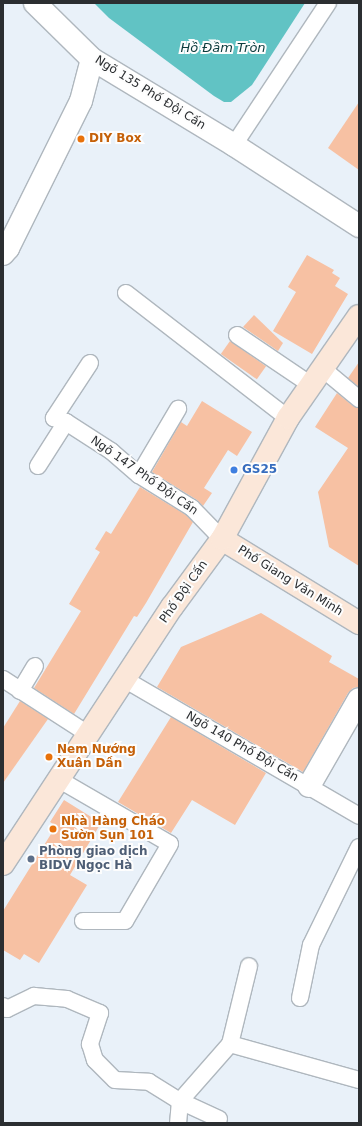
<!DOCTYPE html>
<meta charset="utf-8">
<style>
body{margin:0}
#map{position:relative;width:362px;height:1126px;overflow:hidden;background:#e9f1f9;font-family:"DejaVu Sans",sans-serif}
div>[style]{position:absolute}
.water>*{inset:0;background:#61c3c4}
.building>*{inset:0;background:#f7c1a3;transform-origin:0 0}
.roads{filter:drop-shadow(1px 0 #afb7be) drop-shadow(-1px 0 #afb7be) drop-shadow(0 1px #afb7be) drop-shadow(0 -1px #afb7be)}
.lane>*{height:16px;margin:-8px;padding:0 8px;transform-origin:8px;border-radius:8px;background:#fff}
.street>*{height:22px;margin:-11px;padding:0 11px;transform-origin:11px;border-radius:11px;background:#fff}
.secondary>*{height:22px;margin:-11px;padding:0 11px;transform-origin:11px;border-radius:11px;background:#fbe7d9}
.dots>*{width:11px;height:11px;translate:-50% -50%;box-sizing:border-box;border:2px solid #fdfdfd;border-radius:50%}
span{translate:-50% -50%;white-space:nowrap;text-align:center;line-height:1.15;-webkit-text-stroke:4px #fdfdfd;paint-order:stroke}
.street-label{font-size:12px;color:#2b2e31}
.food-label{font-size:12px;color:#c56008;font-weight:700}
.left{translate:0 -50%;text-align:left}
.shop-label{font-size:12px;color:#366cbe;font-weight:700}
.service-label{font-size:12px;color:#4e5e75;font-weight:700}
.water-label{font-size:13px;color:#0b3b3c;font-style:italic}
.frame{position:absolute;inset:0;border:4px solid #2b2e31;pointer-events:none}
</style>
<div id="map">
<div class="water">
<i style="clip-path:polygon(94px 3px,305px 3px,252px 85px,231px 102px,224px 102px,214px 96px,109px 18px)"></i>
</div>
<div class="building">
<i style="clip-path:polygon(359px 102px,359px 170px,328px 148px)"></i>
<i style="clip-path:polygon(307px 255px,334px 270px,332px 273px,340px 278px,335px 286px,348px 294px,312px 354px,273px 331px,296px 292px,288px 287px)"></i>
<i style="clip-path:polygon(254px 315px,283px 343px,278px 351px,243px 327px)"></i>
<i style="left:230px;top:341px;width:44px;height:16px;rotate:35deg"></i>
<i style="clip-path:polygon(359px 362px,359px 387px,348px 378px)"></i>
<i style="clip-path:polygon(337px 393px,353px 406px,359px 408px,359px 566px,329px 547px,318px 492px,348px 448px,315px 427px)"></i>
<i style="clip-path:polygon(202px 401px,252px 432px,237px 456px,228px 450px,204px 488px,212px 493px,203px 506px,197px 500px,152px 472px,181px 422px,187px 426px)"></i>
<i style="clip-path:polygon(140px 487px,186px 515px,193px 522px,146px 603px,137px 617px,134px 616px,74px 714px,34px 688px,81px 611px,69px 604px,100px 552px,95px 549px,106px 531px,111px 534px)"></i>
<i style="clip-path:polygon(261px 613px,332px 656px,329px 662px,359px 679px,359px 687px,353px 688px,348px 693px,303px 772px,157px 687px,181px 647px)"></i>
<i style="clip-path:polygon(20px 701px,48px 719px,3px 783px,3px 728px)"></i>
<i style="clip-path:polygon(171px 717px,266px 773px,235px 825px,192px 800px,171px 833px,118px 802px)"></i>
<i style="clip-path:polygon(64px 800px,101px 823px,70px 875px,87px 885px,39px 963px,24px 954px,20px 960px,3px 950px,3px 911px,56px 826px,50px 822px)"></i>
</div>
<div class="roads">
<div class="lane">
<i style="left:234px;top:145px;width:170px;rotate:-56.5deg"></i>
<i style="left:126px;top:293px;width:205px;rotate:37.7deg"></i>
<i style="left:237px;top:335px;width:89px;rotate:34deg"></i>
<i style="left:90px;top:363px;width:66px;rotate:123.2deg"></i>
<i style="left:54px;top:418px;width:13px;rotate:18deg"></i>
<i style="left:66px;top:422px;width:54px;rotate:32.8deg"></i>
<i style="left:111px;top:451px;width:37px;rotate:41deg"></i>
<i style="left:139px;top:475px;width:62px;rotate:31.9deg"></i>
<i style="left:192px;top:508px;width:43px;rotate:45.9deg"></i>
<i style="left:323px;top:369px;width:47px;rotate:39.8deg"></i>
<i style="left:38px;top:466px;width:52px;rotate:-57.5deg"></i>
<i style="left:139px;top:475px;width:77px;rotate:-59.4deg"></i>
<i style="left:3px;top:679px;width:101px;rotate:32.9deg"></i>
<i style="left:124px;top:679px;width:272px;rotate:30.2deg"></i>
<i style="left:20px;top:691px;width:29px;rotate:-59deg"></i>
<i style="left:58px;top:779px;width:129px;rotate:30.1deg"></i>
<i style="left:170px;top:844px;width:89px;rotate:120.3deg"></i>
<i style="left:125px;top:921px;width:42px;rotate:180deg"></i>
<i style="left:300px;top:998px;width:54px;rotate:-78.3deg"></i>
<i style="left:311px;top:945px;width:109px;rotate:-63.9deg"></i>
<i style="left:3px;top:1006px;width:5px;rotate:37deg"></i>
<i style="left:7px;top:1009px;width:30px;rotate:-26deg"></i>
<i style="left:34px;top:996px;width:33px;rotate:5deg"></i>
<i style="left:67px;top:999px;width:36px;rotate:23deg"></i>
<i style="left:100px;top:1013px;width:33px;rotate:108deg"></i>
<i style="left:90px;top:1044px;width:17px;rotate:73deg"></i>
<i style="left:95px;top:1060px;width:28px;rotate:45deg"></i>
<i style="left:115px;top:1080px;width:34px;rotate:3deg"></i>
<i style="left:149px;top:1082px;width:36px;rotate:32deg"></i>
<i style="left:180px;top:1101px;width:22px;rotate:95deg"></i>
<i style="left:230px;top:1044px;width:134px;rotate:15.6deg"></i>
<i style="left:219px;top:1119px;width:43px;rotate:-155.2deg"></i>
<i style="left:180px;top:1101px;width:76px;rotate:-48.7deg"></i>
<i style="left:230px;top:1044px;width:80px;rotate:-76.3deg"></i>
</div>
<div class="street">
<i style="left:35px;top:3px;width:80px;rotate:44.5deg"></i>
<i style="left:92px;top:59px;width:166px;rotate:31.2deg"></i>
<i style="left:234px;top:145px;width:149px;rotate:32.9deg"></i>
<i style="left:3px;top:254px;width:8px;rotate:-50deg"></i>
<i style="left:8px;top:248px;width:164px;rotate:-63.6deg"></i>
<i style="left:81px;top:101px;width:43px;rotate:-75.3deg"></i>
<i style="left:309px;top:786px;width:100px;rotate:-60.1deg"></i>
</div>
<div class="secondary">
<i style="left:222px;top:539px;width:161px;rotate:31.5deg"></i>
<i style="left:3px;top:864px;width:308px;rotate:-56.7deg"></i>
<i style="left:172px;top:607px;width:84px;rotate:-53.7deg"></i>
<i style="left:222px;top:539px;width:138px;rotate:-61.4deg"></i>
<i style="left:288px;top:418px;width:124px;rotate:-55.2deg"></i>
</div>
</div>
<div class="dots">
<i style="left:81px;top:139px;background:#e8710a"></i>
<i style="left:234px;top:470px;background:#3f7fe0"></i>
<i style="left:49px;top:757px;background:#e8710a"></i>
<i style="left:53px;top:829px;background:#e8710a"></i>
<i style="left:31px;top:859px;background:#5c6f8a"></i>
</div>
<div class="street-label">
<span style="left:150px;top:93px;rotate:32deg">Ngõ 135 Phố Đội Cấn</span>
<span style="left:144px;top:476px;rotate:35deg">Ngõ 147 Phố Đội Cấn</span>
<span style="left:290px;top:581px;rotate:32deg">Phố Giang Văn Minh</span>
<span style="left:184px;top:592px;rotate:-55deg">Phố Đội Cấn</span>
<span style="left:242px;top:747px;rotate:30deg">Ngõ 140 Phố Đội Cấn</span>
</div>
<div class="food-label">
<span class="left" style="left:89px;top:139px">DIY Box</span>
<span class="left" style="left:57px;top:757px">Nem Nướng<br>Xuân Dần</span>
<span class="left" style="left:61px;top:829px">Nhà Hàng Cháo<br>Sườn Sụn 101</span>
</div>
<div class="shop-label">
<span class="left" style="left:242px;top:470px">GS25</span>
</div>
<div class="service-label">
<span class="left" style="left:39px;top:859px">Phòng giao dịch<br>BIDV Ngọc Hà</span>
</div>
<div class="water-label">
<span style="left:223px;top:48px">Hồ Đầm Tròn</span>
</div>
<div class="frame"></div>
</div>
